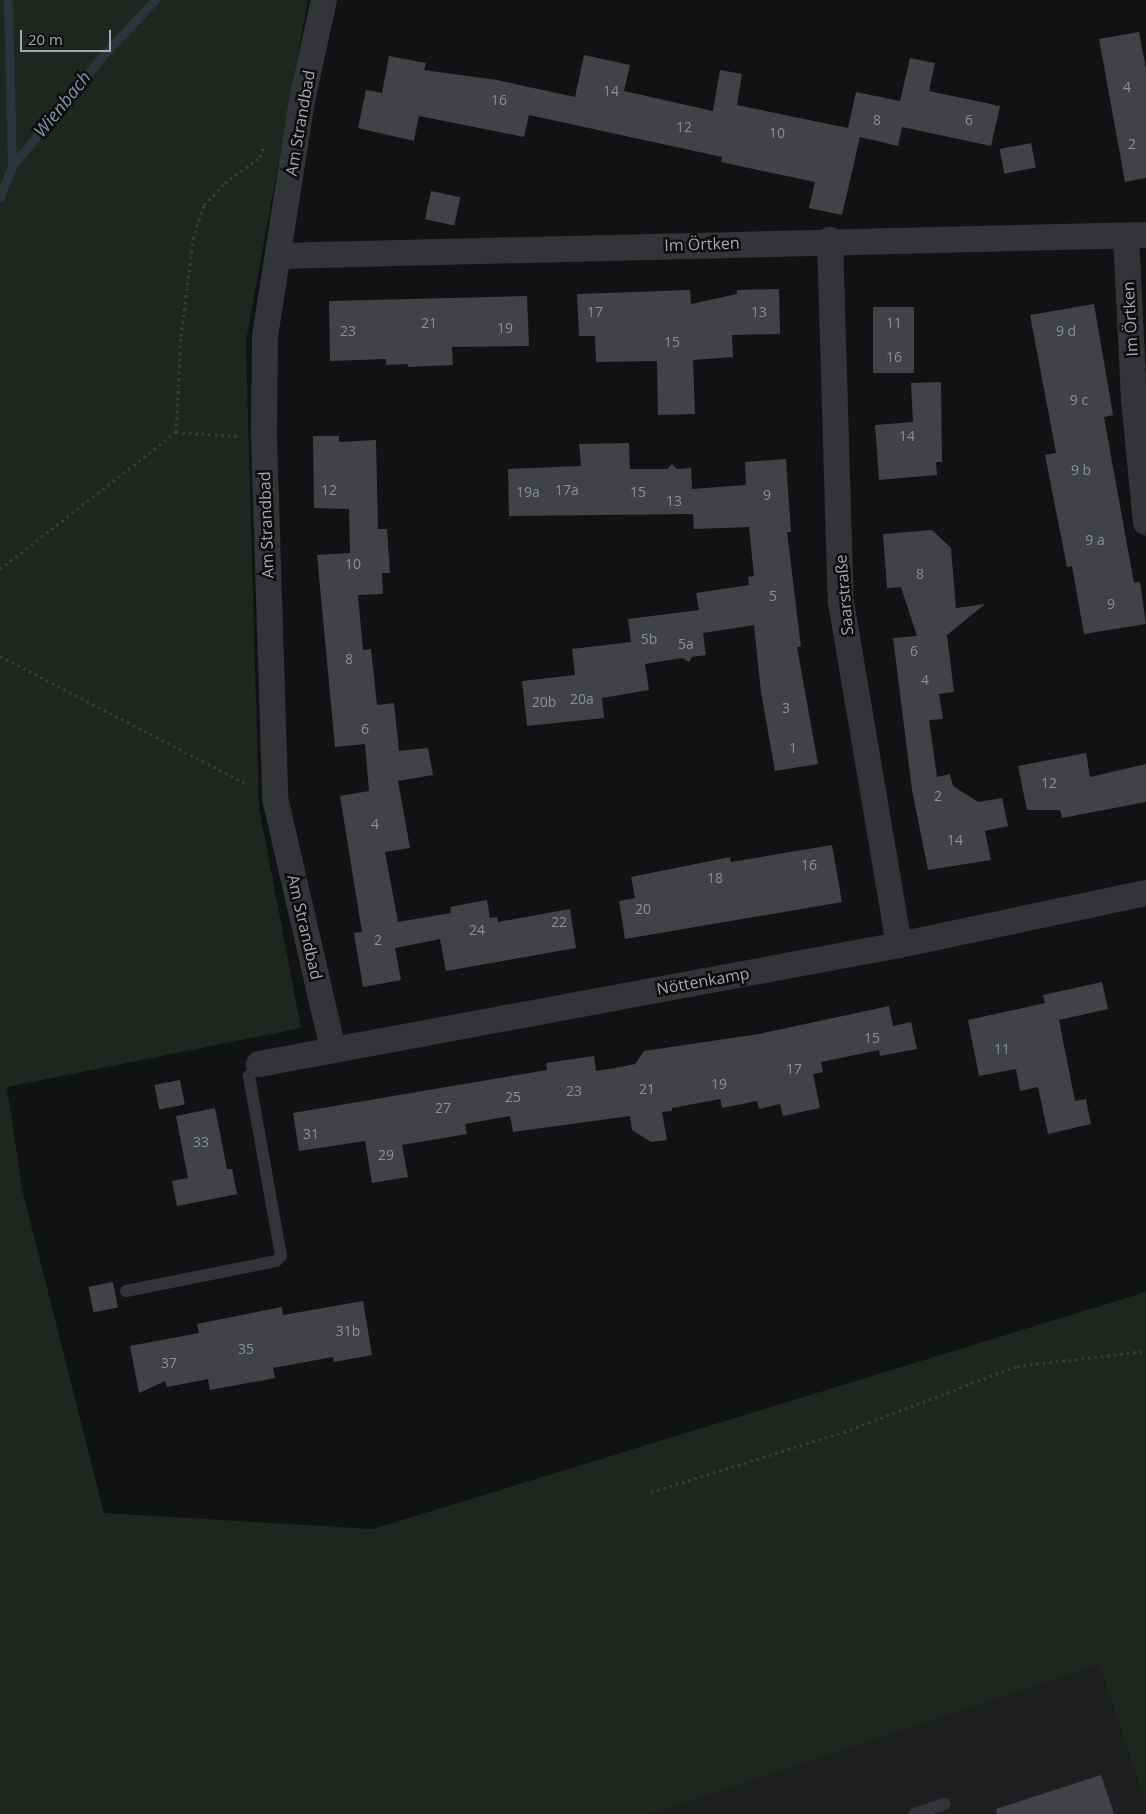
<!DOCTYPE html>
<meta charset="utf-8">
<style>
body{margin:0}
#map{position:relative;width:1146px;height:1814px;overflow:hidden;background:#111213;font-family:"Open Sans",sans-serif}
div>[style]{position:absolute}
.built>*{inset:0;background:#1e1e20}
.green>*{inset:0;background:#1e261f}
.stream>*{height:9px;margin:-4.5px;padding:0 4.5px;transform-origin:4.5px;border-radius:4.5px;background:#2b343b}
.building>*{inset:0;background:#404246;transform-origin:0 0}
.path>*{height:3px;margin-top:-1.5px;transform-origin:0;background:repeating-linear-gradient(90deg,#393b3f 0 2.5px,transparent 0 6.5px)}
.lane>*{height:12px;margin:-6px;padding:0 6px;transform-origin:6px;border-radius:6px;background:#333438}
.street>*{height:26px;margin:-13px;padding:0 13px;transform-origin:13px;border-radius:13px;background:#333438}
span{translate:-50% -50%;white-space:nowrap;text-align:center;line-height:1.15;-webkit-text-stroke:5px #0d0d0e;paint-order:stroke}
.number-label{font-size:14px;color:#8a8f98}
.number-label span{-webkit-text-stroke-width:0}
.street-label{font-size:16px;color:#a3a9b3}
.water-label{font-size:18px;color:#7a97ae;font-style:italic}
.scale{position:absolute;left:20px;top:30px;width:91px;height:22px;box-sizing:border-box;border:2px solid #a3a9b3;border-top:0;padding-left:6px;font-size:15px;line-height:18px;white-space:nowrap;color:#a3a9b3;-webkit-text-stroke:4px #0d0d0e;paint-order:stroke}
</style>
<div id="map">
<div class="built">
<i style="clip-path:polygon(1099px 1665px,1146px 1805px,1146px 1814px,652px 1814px)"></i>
</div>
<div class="green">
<i style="clip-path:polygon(0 0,308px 0,246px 341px,259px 808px,301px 1028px,7px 1087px,22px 1189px,104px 1513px,373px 1529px,1146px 1292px,1146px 1805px,1099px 1665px,652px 1814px,0 1814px)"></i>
</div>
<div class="stream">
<i style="left:12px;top:166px;width:146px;rotate:-50.5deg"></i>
<i style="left:105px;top:53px;width:73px;rotate:-46.7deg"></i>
<i style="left:0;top:197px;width:33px;rotate:-69deg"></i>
<i style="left:12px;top:166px;width:166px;rotate:-91.4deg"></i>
</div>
<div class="building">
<i style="clip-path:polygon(1139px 32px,1146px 69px,1146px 178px,1125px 182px,1099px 39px)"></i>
<i style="clip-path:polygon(584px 55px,630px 65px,624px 91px,713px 111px,720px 70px,742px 74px,737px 105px,848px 128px,856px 92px,900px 101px,910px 58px,935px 63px,929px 91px,1000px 106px,991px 146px,902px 127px,898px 146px,860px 137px,842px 215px,809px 208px,815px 182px,721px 162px,722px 157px,529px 115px,524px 137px,419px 116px,414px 141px,358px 128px,366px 90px,382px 93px,389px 56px,426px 63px,424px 70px,497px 80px,575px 97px)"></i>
<i style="left:1031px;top:143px;width:25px;height:32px;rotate:79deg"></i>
<i style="left:431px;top:191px;width:30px;height:29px;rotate:12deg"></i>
<i style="clip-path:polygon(779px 289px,780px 334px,732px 335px,733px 357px,693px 360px,695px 414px,658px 415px,657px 361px,596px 362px,595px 336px,579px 336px,577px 294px,690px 290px,691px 304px,737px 294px,737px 290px)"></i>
<i style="clip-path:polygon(527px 296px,529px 346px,452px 347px,453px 365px,408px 367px,408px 364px,386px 365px,386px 359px,330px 361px,329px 301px)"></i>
<i style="clip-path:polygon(1094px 304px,1113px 415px,1104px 417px,1134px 583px,1140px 582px,1146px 624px,1084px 634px,1072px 566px,1067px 567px,1045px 455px,1056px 453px,1030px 315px)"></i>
<i style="left:873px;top:307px;width:41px;height:66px"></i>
<i style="clip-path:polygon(941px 382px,942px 462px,936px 462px,937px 475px,879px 480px,875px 425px,913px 422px,911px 383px)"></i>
<i style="clip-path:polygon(313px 436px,339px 436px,339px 442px,376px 440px,378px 529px,387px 529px,390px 573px,382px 573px,383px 594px,358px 595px,363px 650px,371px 649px,377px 705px,394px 703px,399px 751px,428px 748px,433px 775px,398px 781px,410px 848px,385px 852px,398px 922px,451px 913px,450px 907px,487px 900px,490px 918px,497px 917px,498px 922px,570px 909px,576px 948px,446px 971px,440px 939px,395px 948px,401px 980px,363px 987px,354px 933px,362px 932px,340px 796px,369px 791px,365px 744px,335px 747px,317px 555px,350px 553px,349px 509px,314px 508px)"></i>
<i style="clip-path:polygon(629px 443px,630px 469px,667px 469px,672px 464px,677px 469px,691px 468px,692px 489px,746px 485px,745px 462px,786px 459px,791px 532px,787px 532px,801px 647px,797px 647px,818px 764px,775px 771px,761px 692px,754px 625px,703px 633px,706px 655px,692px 657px,689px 662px,682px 658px,645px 664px,649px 690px,602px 698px,604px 718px,527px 726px,522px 681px,575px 675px,572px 649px,631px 642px,628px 619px,699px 610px,696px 593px,749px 585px,748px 577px,754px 576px,749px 527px,694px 529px,693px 514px,509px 516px,508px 469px,581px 466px,579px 444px)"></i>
<i style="clip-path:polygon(932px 530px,951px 548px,956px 608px,985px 604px,947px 635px,954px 692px,939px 694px,943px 719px,929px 720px,937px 777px,950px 774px,953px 786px,978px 802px,1002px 798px,1008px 826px,985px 831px,991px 860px,928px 870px,912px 790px,893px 638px,917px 636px,901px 587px,887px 588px,883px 534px)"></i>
<i style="clip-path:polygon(1086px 753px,1090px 777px,1146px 764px,1146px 802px,1062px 818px,1060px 810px,1027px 810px,1018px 766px)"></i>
<i style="clip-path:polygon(832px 845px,842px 902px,625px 939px,619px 901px,635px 898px,631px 877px,730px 857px,731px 862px)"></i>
<i style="clip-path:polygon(1102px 982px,1108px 1009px,1059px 1020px,1075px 1101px,1086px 1099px,1091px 1124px,1048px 1134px,1038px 1087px,1020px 1091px,1016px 1069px,979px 1076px,968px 1020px,1045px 1003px,1043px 995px)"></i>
<i style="clip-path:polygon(889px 1006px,893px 1026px,911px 1022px,917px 1049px,880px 1056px,879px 1050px,821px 1062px,823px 1072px,813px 1074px,820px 1108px,783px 1116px,780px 1104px,759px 1109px,757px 1101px,722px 1108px,720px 1099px,672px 1108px,672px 1111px,662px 1112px,667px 1140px,651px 1142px,632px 1130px,630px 1116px,513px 1132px,510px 1116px,465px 1124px,467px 1134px,402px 1145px,408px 1177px,372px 1183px,365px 1141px,299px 1151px,293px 1113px,547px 1070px,546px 1063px,594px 1056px,596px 1071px,621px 1067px,635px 1064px,644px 1051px,759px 1034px)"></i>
<i style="left:180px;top:1080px;width:25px;height:26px;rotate:79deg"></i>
<i style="clip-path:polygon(215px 1108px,227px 1169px,232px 1169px,237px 1194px,177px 1206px,172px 1181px,188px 1178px,176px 1116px)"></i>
<i style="left:113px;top:1282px;width:26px;height:25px;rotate:79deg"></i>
<i style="clip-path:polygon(363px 1301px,372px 1355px,334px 1362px,333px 1357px,273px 1368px,275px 1378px,210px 1390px,208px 1379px,167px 1387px,165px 1381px,139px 1393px,130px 1346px,199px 1333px,197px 1324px,282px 1307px,283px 1315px)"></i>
<i style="clip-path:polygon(1101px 1775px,1114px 1814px,997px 1814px,996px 1809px)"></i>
</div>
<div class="path">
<i style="left:176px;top:432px;width:96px;rotate:-87deg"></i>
<i style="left:181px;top:336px;width:98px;rotate:-82.9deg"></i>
<i style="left:193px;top:239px;width:36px;rotate:-72deg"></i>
<i style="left:204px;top:205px;width:30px;rotate:-46deg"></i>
<i style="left:225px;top:183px;width:44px;rotate:-36.6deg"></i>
<i style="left:260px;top:157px;width:12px;rotate:-70deg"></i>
<i style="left:0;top:569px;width:223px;rotate:-37.9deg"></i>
<i style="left:176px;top:432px;width:61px;rotate:3.8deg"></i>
<i style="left:0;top:656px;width:276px;rotate:27.4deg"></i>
<i style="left:651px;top:1492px;width:202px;rotate:-17.3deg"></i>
<i style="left:844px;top:1432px;width:185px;rotate:-20.9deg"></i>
<i style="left:1017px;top:1366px;width:130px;rotate:-6.6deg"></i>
</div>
<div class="lane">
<i style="left:126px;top:1291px;width:153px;rotate:-11.3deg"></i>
<i style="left:276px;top:1261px;width:7px;rotate:-45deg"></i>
<i style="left:281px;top:1256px;width:183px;rotate:-100.1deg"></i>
<i style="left:249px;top:1076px;width:16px;rotate:-50deg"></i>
<i style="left:915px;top:1814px;width:31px;rotate:-19deg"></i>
</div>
<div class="street">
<i style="left:324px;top:0;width:102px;rotate:102.4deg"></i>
<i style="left:302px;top:100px;width:240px;rotate:98.9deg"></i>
<i style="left:265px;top:337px;width:101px;rotate:90.6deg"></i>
<i style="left:264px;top:438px;width:360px;rotate:88.2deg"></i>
<i style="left:275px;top:798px;width:258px;rotate:77deg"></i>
<i style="left:1126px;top:236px;width:164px;rotate:87.2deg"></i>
<i style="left:1134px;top:400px;width:123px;rotate:84.4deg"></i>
<i style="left:830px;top:240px;width:362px;rotate:88.3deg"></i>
<i style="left:841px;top:602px;width:348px;rotate:80.4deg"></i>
<i style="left:278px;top:256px;width:868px;rotate:-1.39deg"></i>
<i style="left:259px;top:1064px;width:651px;rotate:-10.53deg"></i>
<i style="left:899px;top:945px;width:252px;rotate:-11.9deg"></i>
</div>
<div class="number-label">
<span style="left:1127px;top:87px">4</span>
<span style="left:611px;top:91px">14</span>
<span style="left:499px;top:100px">16</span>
<span style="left:877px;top:120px">8</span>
<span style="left:969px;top:120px">6</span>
<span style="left:684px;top:127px">12</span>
<span style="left:777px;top:133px">10</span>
<span style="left:1132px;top:144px">2</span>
<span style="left:595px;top:312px">17</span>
<span style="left:759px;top:312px">13</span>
<span style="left:429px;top:323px">21</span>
<span style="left:894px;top:323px">11</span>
<span style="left:505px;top:328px">19</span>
<span style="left:348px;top:331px">23</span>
<span style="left:1066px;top:331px">9 d</span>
<span style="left:672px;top:342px">15</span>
<span style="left:894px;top:357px">16</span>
<span style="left:1079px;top:400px">9 c</span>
<span style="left:907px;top:436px">14</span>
<span style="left:1081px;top:470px">9 b</span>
<span style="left:329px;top:490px">12</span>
<span style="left:567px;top:490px">17a</span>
<span style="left:528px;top:492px">19a</span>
<span style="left:638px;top:492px">15</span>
<span style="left:767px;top:495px">9</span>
<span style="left:674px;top:501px">13</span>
<span style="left:1095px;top:540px">9 a</span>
<span style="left:353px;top:564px">10</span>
<span style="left:920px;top:574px">8</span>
<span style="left:773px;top:596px">5</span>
<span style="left:1111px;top:604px">9</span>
<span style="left:649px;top:639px">5b</span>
<span style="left:686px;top:644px">5a</span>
<span style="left:914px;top:651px">6</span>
<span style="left:349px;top:659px">8</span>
<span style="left:925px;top:680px">4</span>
<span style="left:582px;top:699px">20a</span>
<span style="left:544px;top:702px">20b</span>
<span style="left:786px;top:708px">3</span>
<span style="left:365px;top:729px">6</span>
<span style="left:793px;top:748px">1</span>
<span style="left:1049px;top:783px">12</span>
<span style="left:938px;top:796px">2</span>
<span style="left:375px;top:824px">4</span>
<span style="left:955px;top:840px">14</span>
<span style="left:809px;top:865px">16</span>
<span style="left:715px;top:878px">18</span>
<span style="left:643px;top:909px">20</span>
<span style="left:559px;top:922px">22</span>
<span style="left:477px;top:930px">24</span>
<span style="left:378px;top:940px">2</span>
<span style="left:872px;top:1038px">15</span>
<span style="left:1002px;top:1049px">11</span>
<span style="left:794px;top:1069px">17</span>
<span style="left:719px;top:1084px">19</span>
<span style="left:647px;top:1089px">21</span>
<span style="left:574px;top:1091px">23</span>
<span style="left:513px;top:1097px">25</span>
<span style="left:443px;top:1108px">27</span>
<span style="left:311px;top:1134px">31</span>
<span style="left:201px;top:1142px">33</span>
<span style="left:386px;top:1155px">29</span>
<span style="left:348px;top:1331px">31b</span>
<span style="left:246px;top:1349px">35</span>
<span style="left:169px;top:1363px">37</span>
</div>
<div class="street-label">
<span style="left:300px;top:123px;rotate:-80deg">Am Strandbad</span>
<span style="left:702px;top:244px;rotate:-2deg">Im Örtken</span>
<span style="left:1130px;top:319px;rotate:-93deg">Im Örtken</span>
<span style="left:266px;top:525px;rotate:-92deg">Am Strandbad</span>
<span style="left:844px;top:595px;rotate:-95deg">Saarstraße</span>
<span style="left:305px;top:927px;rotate:77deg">Am Strandbad</span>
<span style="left:703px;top:981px;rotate:-10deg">Nöttenkamp</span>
</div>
<div class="water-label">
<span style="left:62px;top:104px;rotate:-51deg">Wienbach</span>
</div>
<div class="scale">20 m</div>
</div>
